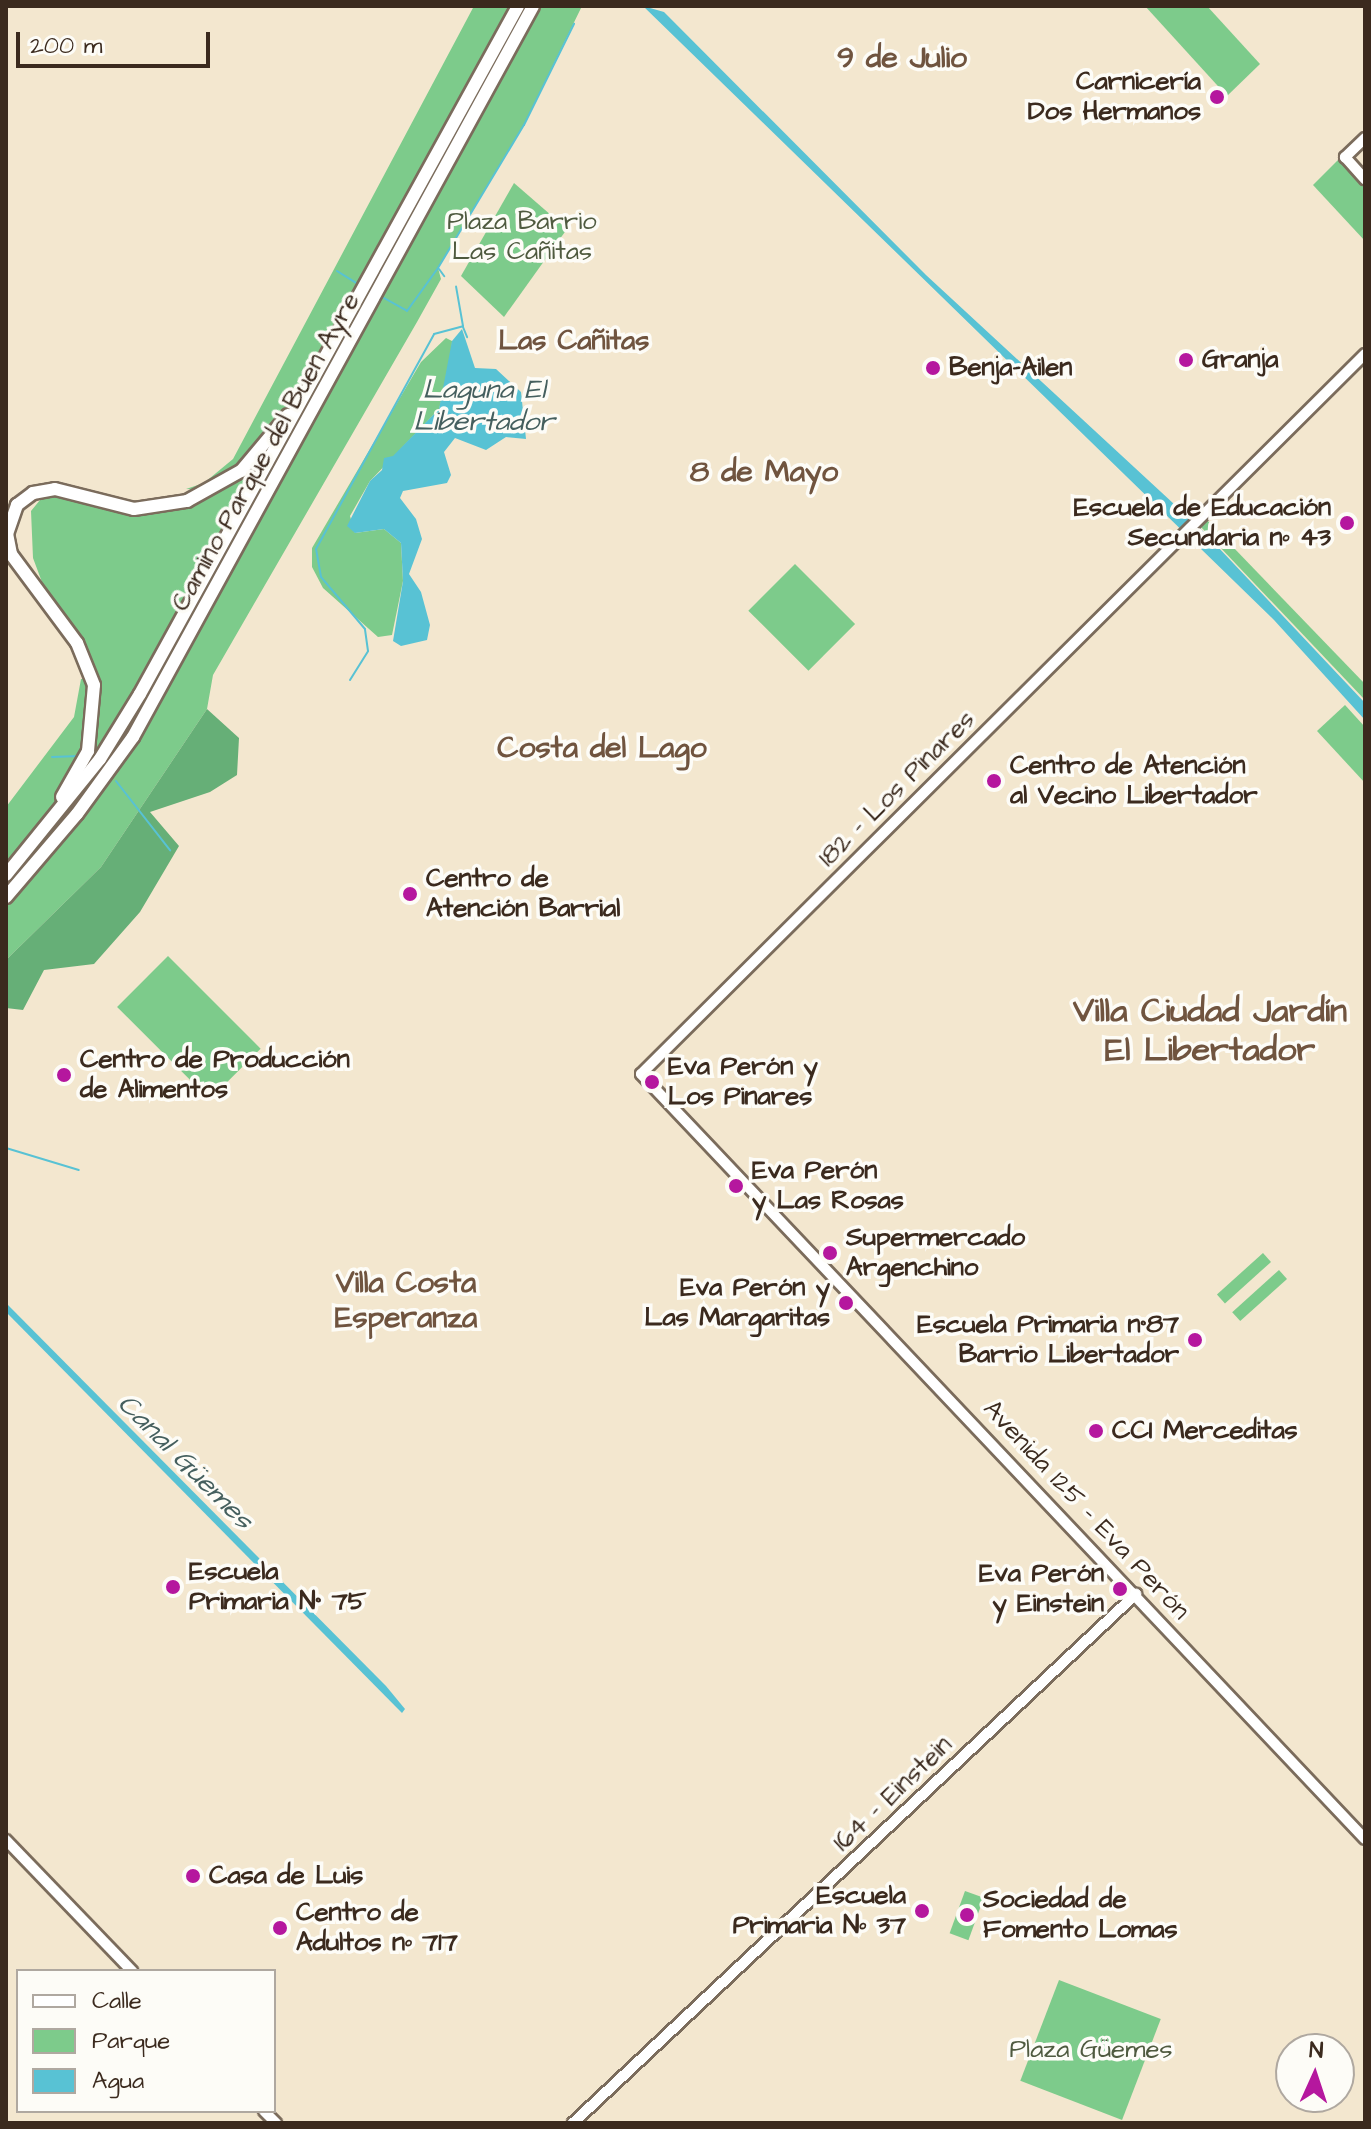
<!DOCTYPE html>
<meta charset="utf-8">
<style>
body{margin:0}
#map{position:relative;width:1371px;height:2129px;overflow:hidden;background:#f3e7cf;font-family:"Architects Daughter",sans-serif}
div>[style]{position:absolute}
.green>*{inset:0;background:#7dcb8b;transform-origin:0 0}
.forest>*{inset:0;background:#66af77}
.water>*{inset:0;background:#58c2d4}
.stream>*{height:2px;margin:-1px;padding:0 1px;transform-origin:1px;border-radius:1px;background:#58c2d4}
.roads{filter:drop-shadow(2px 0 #7b6c5c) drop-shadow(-2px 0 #7b6c5c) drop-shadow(0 2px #7b6c5c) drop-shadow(0 -2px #7b6c5c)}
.secondary>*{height:10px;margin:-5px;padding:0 5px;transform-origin:5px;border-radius:5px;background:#fff}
.highway>*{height:12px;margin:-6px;padding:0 6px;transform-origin:6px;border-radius:6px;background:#fff}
.dots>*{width:22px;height:22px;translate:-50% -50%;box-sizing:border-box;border:4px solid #fdfcf7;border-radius:50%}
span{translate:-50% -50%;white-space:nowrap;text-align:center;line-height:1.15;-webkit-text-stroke:7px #fdfcf7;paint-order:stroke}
.poi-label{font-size:26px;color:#3b2a1e;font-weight:700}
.right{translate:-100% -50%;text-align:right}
.left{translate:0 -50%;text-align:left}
.park-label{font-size:26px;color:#4f5a3f}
.street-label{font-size:26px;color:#3b2a1e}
.neighbourhood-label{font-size:28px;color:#70543f;font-weight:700}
.water-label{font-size:28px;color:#455f5e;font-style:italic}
.quarter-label{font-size:30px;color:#70543f;font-weight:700}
.district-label{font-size:34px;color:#70543f;font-weight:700}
.frame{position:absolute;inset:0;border:8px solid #3b2a1e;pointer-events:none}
.legend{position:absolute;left:16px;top:1969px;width:260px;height:144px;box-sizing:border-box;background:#fdfcf7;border:2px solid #afa8a0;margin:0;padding:10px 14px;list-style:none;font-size:24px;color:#3b2a1e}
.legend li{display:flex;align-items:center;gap:16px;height:40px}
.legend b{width:40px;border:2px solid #afa8a0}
.north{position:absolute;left:1275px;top:2033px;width:80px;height:80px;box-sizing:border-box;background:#fdfcf7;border:2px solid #afa8a0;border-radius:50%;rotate:3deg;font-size:22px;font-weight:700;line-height:32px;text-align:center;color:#3b2a1e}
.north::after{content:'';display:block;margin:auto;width:28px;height:36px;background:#b5179e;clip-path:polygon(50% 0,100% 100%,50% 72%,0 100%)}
.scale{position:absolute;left:16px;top:32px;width:194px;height:36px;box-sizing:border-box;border:4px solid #3b2a1e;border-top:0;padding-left:10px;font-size:24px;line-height:28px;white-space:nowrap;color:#3b2a1e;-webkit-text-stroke:6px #fdfcf7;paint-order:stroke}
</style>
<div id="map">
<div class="green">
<i style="clip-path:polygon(474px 6px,582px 6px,524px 125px,438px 268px,441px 279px,417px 322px,213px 675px,207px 709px,101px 867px,6px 960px,6px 807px,74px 717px,81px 679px,92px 678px,52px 609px,33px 558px,31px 511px,49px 489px,134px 509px,210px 490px,186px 489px,204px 483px,233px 459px)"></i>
<i style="clip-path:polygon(1145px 6px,1207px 6px,1260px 64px,1227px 96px)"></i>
<i style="clip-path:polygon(1341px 157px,1365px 183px,1365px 241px,1313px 185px)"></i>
<i style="clip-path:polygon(514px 183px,567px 229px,504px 317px,461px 276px)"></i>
<i style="clip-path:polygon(446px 338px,452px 341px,451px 364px,439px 409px,370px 481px,350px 516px,355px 533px,384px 529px,401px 543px,403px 581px,392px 635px,378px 637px,323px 588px,312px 567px,312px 548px,421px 362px)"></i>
<i style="clip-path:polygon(1206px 519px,1365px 684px,1365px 700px,1200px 526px)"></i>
<i style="left:795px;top:564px;width:85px;height:66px;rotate:45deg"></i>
<i style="clip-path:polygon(1345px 705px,1365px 727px,1365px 783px,1317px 731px)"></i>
<i style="left:168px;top:956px;width:131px;height:72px;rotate:45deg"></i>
<i style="left:1263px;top:1253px;width:12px;height:62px;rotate:48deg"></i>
<i style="left:1279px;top:1270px;width:12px;height:63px;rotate:48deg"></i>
<i style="left:965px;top:1891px;width:20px;height:45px;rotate:20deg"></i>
<i style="left:1059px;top:1980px;width:109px;height:108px;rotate:21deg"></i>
</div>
<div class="forest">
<i style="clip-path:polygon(207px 709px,239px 738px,237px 775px,210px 792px,150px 812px,179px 846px,140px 912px,94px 964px,44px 970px,23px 1010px,6px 1008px,6px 960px,101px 867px)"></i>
</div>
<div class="water">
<i style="clip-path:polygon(643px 6px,664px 12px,926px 275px,1200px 528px,1365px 703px,1365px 720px,1274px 620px)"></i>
<i style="clip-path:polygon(462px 329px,475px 368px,496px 369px,521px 392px,526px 439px,506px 437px,486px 450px,455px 438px,444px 452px,451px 475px,447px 483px,403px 491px,400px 498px,416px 519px,422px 539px,409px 574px,421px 592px,430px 625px,427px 640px,401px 646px,393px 641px,403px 581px,401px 543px,384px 529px,355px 533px,347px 526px,370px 481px,382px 470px,384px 458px,393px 456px,439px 409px,452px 341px)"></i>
<i style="clip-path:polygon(6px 1303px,386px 1686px,405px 1709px,402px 1713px,6px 1312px)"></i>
</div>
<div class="stream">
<i style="left:439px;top:269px;width:9px;rotate:54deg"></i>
<i style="left:337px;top:271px;width:22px;rotate:32deg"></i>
<i style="left:384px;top:298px;width:26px;rotate:29deg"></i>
<i style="left:407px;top:311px;width:53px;rotate:-54.2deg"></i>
<i style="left:438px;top:268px;width:167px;rotate:-59deg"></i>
<i style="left:524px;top:125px;width:113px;rotate:-63.7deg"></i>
<i style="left:463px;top:327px;width:11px;rotate:68deg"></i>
<i style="left:350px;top:680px;width:34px;rotate:-58deg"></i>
<i style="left:368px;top:651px;width:22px;rotate:-98deg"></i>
<i style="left:365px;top:629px;width:68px;rotate:-130.2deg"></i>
<i style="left:321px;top:577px;width:28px;rotate:-100deg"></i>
<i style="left:316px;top:549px;width:245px;rotate:-61.2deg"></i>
<i style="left:434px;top:334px;width:30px;rotate:-15deg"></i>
<i style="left:463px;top:326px;width:40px;rotate:-100deg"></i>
<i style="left:52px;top:757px;width:27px;rotate:-2deg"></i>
<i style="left:116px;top:781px;width:88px;rotate:52deg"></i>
<i style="left:6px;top:1148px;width:76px;rotate:16.8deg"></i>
</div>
<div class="roads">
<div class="secondary">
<i style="left:1365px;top:138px;width:28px;rotate:136deg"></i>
<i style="left:1345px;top:157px;width:30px;rotate:48deg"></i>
<i style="left:1365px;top:354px;width:1021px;rotate:135.16deg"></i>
<i style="left:641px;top:1074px;width:1053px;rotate:46.58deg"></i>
<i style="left:6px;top:1840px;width:182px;rotate:46.1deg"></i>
<i style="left:264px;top:2111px;width:17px;rotate:45deg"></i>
<i style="left:573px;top:2123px;width:773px;rotate:-43.22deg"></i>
</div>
<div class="highway">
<i style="left:62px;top:797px;width:53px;rotate:-60.5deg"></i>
<i style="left:88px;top:751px;width:66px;rotate:-84.8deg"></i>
<i style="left:94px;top:685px;width:45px;rotate:-112deg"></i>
<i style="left:77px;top:643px;width:111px;rotate:-126.6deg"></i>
<i style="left:11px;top:554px;width:20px;rotate:-101deg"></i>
<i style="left:7px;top:534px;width:31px;rotate:-71deg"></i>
<i style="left:17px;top:505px;width:20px;rotate:-37deg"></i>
<i style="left:33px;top:493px;width:22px;rotate:-10deg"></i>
<i style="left:55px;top:489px;width:81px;rotate:14.2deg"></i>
<i style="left:134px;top:509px;width:54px;rotate:-8.6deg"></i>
<i style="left:187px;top:501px;width:62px;rotate:-29.1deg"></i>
<i style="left:241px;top:471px;width:73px;rotate:-50deg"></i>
<i style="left:6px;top:875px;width:149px;rotate:-51deg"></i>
<i style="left:100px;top:759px;width:76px;rotate:-58.4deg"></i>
<i style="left:140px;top:694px;width:785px;rotate:-61.21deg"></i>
<i style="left:6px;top:897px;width:109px;rotate:-49.5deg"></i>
<i style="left:77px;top:814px;width:95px;rotate:-54deg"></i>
<i style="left:133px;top:737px;width:833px;rotate:-61.31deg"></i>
</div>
</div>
<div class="dots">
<i style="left:1217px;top:97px;background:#b5179e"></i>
<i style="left:1186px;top:360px;background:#b5179e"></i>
<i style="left:933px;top:368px;background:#b5179e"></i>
<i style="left:1347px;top:523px;background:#b5179e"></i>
<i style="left:994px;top:781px;background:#b5179e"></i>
<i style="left:410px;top:894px;background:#b5179e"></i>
<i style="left:64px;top:1075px;background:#b5179e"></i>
<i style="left:652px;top:1082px;background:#b5179e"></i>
<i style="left:736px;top:1186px;background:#b5179e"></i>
<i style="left:830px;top:1253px;background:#b5179e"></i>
<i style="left:846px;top:1303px;background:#b5179e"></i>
<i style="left:1195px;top:1340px;background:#b5179e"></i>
<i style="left:1096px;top:1431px;background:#b5179e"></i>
<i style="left:173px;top:1587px;background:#b5179e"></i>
<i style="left:1120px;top:1589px;background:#b5179e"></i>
<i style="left:193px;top:1876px;background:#b5179e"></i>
<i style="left:922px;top:1911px;background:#b5179e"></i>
<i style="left:967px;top:1915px;background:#b5179e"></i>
<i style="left:280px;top:1928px;background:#b5179e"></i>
</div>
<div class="poi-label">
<span class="right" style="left:1201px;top:97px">Carnicería<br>Dos Hermanos</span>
<span class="left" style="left:1202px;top:360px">Granja</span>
<span class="left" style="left:949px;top:368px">Benja-Ailen</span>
<span class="right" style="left:1331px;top:523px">Escuela de Educación<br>Secundaria nº 43</span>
<span class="left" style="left:1010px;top:781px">Centro de Atención<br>al Vecino Libertador</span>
<span class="left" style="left:426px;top:894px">Centro de<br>Atención Barrial</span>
<span class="left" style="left:80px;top:1075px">Centro de Producción<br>de Alimentos</span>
<span class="left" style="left:668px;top:1082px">Eva Perón y<br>Los Pinares</span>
<span class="left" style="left:752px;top:1186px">Eva Perón<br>y Las Rosas</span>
<span class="left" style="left:846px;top:1253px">Supermercado<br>Argenchino</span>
<span class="right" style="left:830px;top:1303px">Eva Perón y<br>Las Margaritas</span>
<span class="right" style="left:1179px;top:1340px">Escuela Primaria n°87<br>Barrio Libertador</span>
<span class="left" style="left:1112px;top:1431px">CCI Merceditas</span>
<span class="left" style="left:189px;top:1587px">Escuela<br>Primaria N° 75</span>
<span class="right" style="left:1104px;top:1589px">Eva Perón<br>y Einstein</span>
<span class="left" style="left:209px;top:1876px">Casa de Luis</span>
<span class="right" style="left:906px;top:1911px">Escuela<br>Primaria Nº 37</span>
<span class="left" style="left:983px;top:1915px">Sociedad de<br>Fomento Lomas</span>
<span class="left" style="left:296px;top:1928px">Centro de<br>Adultos nº 717</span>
</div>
<div class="park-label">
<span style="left:522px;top:237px">Plaza Barrio<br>Las Cañitas</span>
<span style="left:1091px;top:2050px">Plaza Güemes</span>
</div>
<div class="street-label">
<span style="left:266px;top:452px;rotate:-61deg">Camino Parque del Buen Ayre</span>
<span style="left:897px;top:789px;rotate:-45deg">182 - Los Pinares</span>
<span style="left:1086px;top:1510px;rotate:47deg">Avenida 125 - Eva Perón</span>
<span style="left:893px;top:1794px;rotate:-44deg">164 - Einstein</span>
</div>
<div class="neighbourhood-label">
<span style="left:574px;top:341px">Las Cañitas</span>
</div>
<div class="water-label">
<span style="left:484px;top:406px">Laguna El<br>Libertador</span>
<span style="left:185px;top:1462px;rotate:45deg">Canal Güemes</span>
</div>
<div class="quarter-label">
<span style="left:902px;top:58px">9 de Julio</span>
<span style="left:764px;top:472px">8 de Mayo</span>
<span style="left:602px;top:748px">Costa del Lago</span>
<span style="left:406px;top:1300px">Villa Costa<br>Esperanza</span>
</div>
<div class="district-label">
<span style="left:1210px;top:1031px">Villa Ciudad Jardín<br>El Libertador</span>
</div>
<div class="frame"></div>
<ul class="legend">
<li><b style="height:10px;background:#fff"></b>Calle</li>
<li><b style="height:22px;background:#7dcb8b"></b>Parque</li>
<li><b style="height:22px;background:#58c2d4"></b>Agua</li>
</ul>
<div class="north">N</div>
<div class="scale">200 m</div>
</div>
